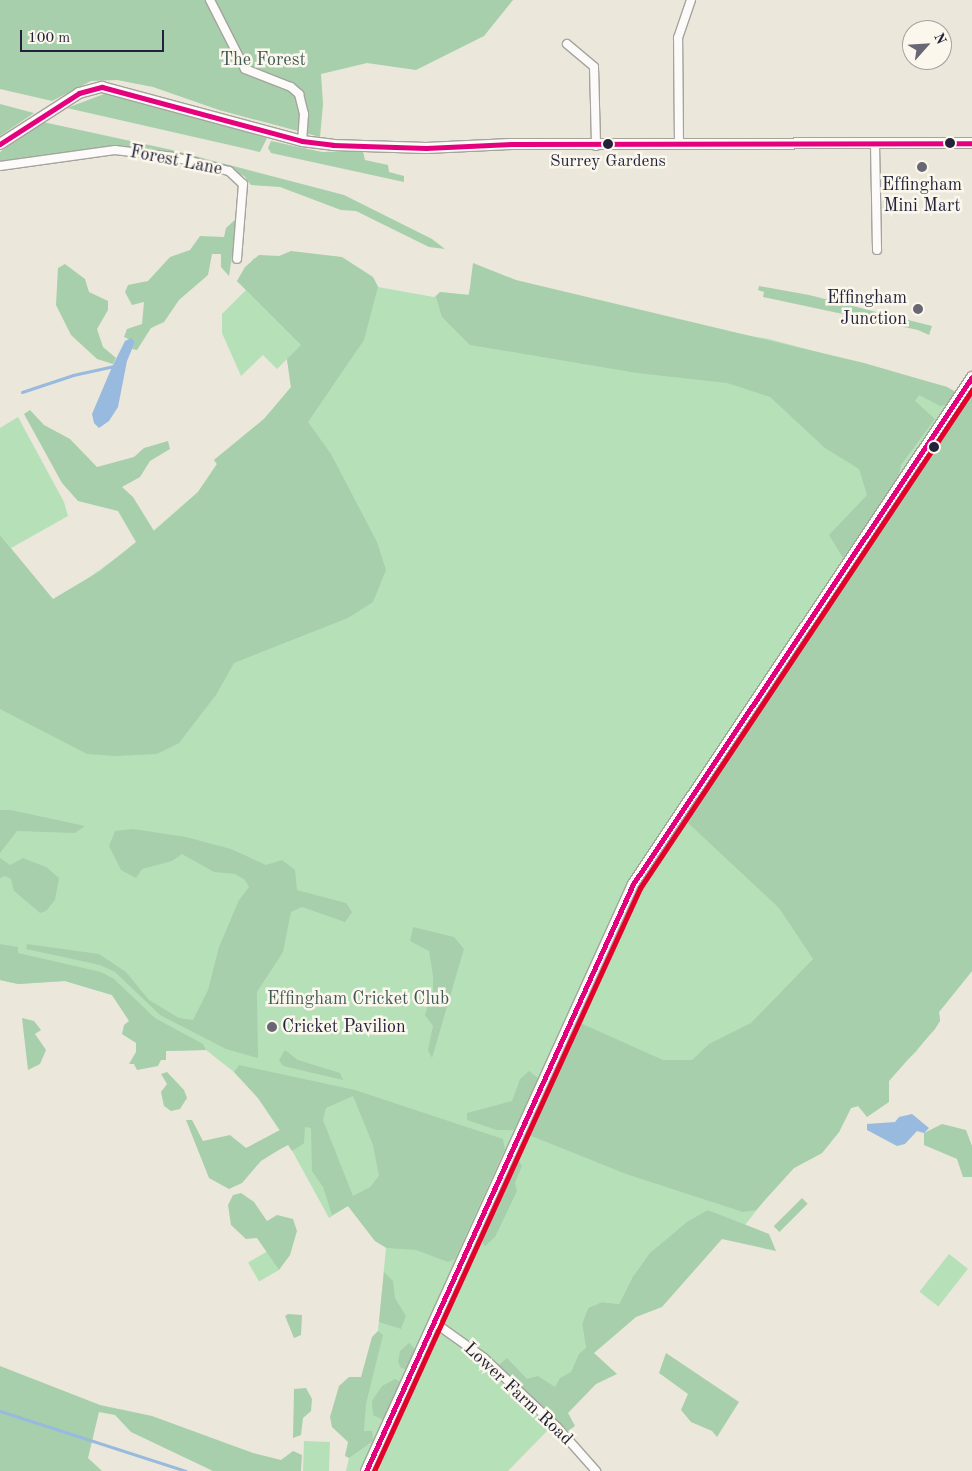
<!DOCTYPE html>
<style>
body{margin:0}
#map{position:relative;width:972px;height:1471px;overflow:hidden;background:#ebe7da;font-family:"Old Standard TT",serif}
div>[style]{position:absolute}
.green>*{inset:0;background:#b6e1b8;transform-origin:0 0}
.forest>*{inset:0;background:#a7cfab;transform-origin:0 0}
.water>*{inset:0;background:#98bade}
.stream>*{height:3px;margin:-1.5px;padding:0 1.5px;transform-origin:1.5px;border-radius:1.5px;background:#98bade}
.roads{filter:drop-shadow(1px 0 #a5a39e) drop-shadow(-1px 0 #a5a39e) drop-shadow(0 1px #a5a39e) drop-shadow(0 -1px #a5a39e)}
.minor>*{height:8px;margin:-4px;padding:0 4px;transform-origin:4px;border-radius:4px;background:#fcfbf9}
.tertiary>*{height:10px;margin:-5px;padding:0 5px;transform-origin:5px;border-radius:5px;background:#fcfbf9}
.bus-1>*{height:5px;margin:-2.5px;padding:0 2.5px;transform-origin:2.5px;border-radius:2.5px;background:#e5007d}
.bus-2>*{height:5px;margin:-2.5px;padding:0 2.5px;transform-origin:2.5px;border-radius:2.5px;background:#e4002b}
.dots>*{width:14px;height:14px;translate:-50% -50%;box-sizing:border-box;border:2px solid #fbf7ec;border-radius:50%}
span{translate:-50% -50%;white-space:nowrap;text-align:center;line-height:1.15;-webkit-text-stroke:5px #fbf7ec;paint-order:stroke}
.bus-label{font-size:17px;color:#22223b}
.park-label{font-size:18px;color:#415a58}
.street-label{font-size:18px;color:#22223b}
.poi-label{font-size:18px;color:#22223b}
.right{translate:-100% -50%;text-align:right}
.left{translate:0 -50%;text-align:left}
.north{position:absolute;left:902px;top:20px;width:50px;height:50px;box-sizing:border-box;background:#fbf7ec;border:1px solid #a4a2a5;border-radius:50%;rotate:64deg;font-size:14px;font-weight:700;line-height:20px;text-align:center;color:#22223b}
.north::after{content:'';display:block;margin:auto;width:18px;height:22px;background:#686773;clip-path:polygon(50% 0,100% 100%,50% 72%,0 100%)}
.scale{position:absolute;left:20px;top:30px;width:144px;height:22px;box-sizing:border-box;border:2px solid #22223b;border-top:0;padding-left:6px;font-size:15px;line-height:18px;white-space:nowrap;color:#22223b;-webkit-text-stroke:4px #fbf7ec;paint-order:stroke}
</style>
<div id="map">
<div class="green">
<i style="clip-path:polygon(254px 258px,373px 277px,378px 287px,434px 297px,440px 292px,468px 295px,471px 287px,769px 339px,947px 387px,956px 396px,972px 402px,972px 971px,939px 1012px,940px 1021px,916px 1052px,858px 1106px,851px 1108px,839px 1132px,822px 1153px,794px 1168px,781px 1179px,745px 1225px,708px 1210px,632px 1278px,619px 1304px,602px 1302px,588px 1308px,582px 1324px,586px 1348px,551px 1416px,547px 1431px,508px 1471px,346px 1471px,378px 1331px,386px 1248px,375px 1241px,348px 1206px,329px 1218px,289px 1145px,258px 1098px,234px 1072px,206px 1050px,166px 1051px,131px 1023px,112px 995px,65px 981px,18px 984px,0 980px,0 621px,53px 604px,153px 531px,198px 492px,217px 464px,214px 460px,264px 419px,291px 388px,287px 359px,277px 369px,263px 355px,241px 376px,222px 333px,222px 314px,246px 290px,237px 281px)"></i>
<i style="clip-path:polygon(18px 417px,64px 502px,68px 516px,11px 548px,0 535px,0 428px)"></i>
<i style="left:268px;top:1251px;width:22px;height:23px;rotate:60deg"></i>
<i style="left:949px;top:1254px;width:24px;height:48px;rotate:38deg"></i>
<i style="left:304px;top:1441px;width:26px;height:30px;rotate:2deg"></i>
</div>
<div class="forest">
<i style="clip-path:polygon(0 0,513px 0,484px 36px,416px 70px,367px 63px,321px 74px,323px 104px,320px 137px,219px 110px,153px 87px,117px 80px,91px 81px,52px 101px,0 89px)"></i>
<i style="clip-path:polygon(104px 94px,117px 94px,267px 138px,260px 152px,67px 108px)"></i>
<i style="clip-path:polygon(0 104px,34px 113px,0 136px)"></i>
<i style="clip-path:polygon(43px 122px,172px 150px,344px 195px,432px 239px,445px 249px,429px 247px,356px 211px,341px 210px,280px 187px,251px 185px,244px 176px,225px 167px,170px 153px,124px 147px,0 162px,0 152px)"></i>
<i style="clip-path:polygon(271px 141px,322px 152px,363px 151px,365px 160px,388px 165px,389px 172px,404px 176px,404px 182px,271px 153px,268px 148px)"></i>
<i style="clip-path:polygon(238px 217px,229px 276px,221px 267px,221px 254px,212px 254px,208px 275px,179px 300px,164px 322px,151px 328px,137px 350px,132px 349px,135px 342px,124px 337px,127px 329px,142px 324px,144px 302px,132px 305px,125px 292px,128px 285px,148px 281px,170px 257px,190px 250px,200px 236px,224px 237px,226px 228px)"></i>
<i style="clip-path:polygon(291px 251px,342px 257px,373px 277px,378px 287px,364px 340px,308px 422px,331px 454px,377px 542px,386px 570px,373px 602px,348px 618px,234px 663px,216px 695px,179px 743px,157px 754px,116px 756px,87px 754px,0 709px,0 535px,53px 599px,100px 571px,136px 542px,118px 511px,78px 501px,62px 483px,24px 414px,30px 410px,44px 425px,70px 439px,97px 467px,134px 457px,144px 448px,168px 441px,170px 449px,150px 461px,140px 477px,122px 487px,133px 497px,154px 531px,198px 492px,217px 464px,214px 460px,264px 419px,291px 387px,287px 359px,301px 345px,237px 281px,245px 267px,259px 255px,279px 256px)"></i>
<i style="clip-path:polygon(473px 263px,516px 280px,864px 363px,947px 387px,956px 392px,956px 396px,951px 404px,940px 406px,919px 395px,915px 401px,935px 419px,901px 465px,898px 478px,843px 558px,829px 535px,867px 495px,859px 469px,825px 448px,770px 397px,727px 383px,637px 373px,470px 345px,442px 317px,436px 297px,440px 292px,469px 295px)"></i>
<i style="clip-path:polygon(65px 264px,85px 279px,89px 292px,108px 301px,108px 310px,97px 329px,103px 347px,116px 358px,113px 364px,97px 359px,71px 335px,56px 305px,58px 268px)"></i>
<i style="clip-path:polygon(759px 286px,809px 295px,932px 326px,929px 335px,918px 330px,763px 297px,764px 292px,758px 290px)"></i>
<i style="clip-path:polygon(972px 386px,972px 971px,939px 1012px,940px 1021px,935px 1029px,889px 1081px,889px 1102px,867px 1117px,858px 1106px,851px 1108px,839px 1132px,822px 1153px,794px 1168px,756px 1210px,743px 1212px,626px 1174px,529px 1135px,578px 1022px,663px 1060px,692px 1060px,709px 1044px,751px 1023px,813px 959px,779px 908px,686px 821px)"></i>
<i style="clip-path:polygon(0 810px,11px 810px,85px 826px,75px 833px,17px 831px,0 853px)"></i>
<i style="clip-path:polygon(133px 829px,186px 837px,231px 849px,266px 865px,282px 860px,295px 870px,297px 890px,346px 903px,352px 912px,345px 922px,302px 907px,291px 912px,283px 952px,257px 992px,258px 1058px,226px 1049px,160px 1015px,115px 972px,100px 965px,26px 949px,27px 944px,99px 954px,126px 972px,149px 1000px,179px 1018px,193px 1020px,208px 990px,219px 947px,239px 900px,249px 887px,245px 880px,235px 874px,214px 872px,182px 854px,172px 861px,142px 869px,136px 878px,121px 870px,109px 846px,115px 831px)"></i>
<i style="clip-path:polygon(0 858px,10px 865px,23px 858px,46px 867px,59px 878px,55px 900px,46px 911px,40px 913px,14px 891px,11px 879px,5px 876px,0 878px)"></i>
<i style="clip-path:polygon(413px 927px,454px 937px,464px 949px,432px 1058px,428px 1050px,433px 1026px,425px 1015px,433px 990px,433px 976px,429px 951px,410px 941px)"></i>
<i style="clip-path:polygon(0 944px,18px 947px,18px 953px,101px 972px,114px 979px,155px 1018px,203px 1044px,206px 1050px,166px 1051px,166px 1060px,161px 1060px,158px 1066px,137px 1070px,134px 1064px,129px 1064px,136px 1052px,136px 1043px,122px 1034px,124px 1025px,129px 1021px,112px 995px,65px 981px,18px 984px,0 980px)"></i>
<i style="clip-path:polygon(22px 1018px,34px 1021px,41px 1030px,35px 1034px,46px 1050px,40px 1064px,28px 1070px)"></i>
<i style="clip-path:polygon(285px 1050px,298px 1060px,340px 1073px,343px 1080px,283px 1066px,279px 1060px)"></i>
<i style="clip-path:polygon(evenodd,239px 1065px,355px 1090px,503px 1139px,505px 1149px,455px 1259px,448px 1262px,416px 1250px,387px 1248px,375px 1241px,348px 1206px,332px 1215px,323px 1187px,312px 1171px,311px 1128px,305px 1127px,304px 1143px,300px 1146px,292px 1151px,288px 1145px,277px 1151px,261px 1161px,242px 1183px,229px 1189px,209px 1178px,186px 1120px,192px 1120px,203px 1141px,230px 1135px,246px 1148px,280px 1130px,258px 1098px,234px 1072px,239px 1065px,353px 1096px,373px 1145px,379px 1176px,370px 1187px,353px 1196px,323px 1120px,326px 1108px,353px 1096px)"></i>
<i style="clip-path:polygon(529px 1071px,538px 1078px,514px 1130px,497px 1130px,467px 1120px,467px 1113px,512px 1101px,520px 1079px)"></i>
<i style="clip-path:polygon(167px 1072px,184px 1090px,187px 1098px,180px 1109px,171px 1111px,164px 1106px,161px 1092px,167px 1084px,161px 1074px)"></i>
<i style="clip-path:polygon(942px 1124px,966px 1130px,972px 1146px,972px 1177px,963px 1177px,957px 1159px,924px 1145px,924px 1133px)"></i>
<i style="clip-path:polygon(519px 1161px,522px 1166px,515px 1183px,517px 1191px,495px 1237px,485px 1246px,479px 1238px,513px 1162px)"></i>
<i style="clip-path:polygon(241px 1193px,254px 1202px,267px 1221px,277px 1215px,293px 1219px,297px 1231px,290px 1255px,279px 1270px,257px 1238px,246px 1239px,231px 1225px,228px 1205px,233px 1195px)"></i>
<i style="left:802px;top:1198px;width:8px;height:40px;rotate:45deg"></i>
<i style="clip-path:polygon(708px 1210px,769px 1234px,776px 1251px,722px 1239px,662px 1307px,636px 1317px,594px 1353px,617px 1374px,596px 1384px,568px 1413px,575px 1426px,568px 1431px,499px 1365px,507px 1358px,527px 1379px,538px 1376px,555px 1387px,560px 1378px,571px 1372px,579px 1354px,586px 1348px,582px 1324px,588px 1308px,602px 1302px,619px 1304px,632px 1278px,650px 1253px,687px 1222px)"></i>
<i style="clip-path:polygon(384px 1272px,393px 1281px,395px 1298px,406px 1316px,401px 1329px,379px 1322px)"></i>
<i style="clip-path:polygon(288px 1314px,302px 1315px,301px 1335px,294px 1338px,285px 1316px)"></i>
<i style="clip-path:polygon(378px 1331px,383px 1335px,366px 1404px,364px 1431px,372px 1431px,373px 1441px,349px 1458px,345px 1456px,348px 1442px,332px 1427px,330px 1417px,339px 1386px,349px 1377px,361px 1377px,372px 1337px)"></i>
<i style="clip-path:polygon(409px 1343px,415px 1349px,413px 1359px,406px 1369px,401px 1368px,398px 1362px,400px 1351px)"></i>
<i style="clip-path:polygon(666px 1353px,739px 1402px,717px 1437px,712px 1431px,691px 1422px,681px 1410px,688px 1394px,659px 1373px)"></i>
<i style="clip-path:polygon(0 1366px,100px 1405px,152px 1416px,253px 1453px,281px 1460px,293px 1451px,302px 1455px,301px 1471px,213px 1471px,131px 1432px,115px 1415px,99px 1412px,88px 1458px,102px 1471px,0 1471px)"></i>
<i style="clip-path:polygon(395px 1379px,401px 1382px,383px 1420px,373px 1415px,372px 1401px,382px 1386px)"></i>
<i style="clip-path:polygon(306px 1388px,312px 1399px,311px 1411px,303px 1418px,301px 1435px,293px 1438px,294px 1389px)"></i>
</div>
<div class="water">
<i style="clip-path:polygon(131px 338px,135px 342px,127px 361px,118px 407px,109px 421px,99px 428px,94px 423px,92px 414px,112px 367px,125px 341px)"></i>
<i style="clip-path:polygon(912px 1114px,929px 1128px,924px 1133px,917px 1131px,905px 1144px,897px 1146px,867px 1130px,867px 1124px,895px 1122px,899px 1117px)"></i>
</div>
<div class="stream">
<i style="left:22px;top:392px;width:54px;rotate:-18.4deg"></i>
<i style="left:73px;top:375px;width:42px;rotate:-12.4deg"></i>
<i style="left:0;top:1411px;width:195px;rotate:17.9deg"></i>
</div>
<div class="roads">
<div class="minor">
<i style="left:210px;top:0;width:77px;rotate:63.1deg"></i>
<i style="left:245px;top:69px;width:49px;rotate:21.4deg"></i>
<i style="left:291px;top:87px;width:11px;rotate:41deg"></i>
<i style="left:299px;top:94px;width:21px;rotate:76deg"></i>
<i style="left:304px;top:114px;width:27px;rotate:94deg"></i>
<i style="left:567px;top:44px;width:35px;rotate:40deg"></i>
<i style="left:594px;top:67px;width:79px;rotate:88.5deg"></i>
<i style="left:679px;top:144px;width:106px;rotate:-90.5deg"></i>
<i style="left:678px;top:38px;width:40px;rotate:-71.1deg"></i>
<i style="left:875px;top:144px;width:106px;rotate:88.9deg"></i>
<i style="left:0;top:166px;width:116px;rotate:-7.9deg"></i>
<i style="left:115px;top:150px;width:59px;rotate:6.8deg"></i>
<i style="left:174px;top:157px;width:57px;rotate:14.3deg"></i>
<i style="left:229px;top:171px;width:19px;rotate:43deg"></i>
<i style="left:243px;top:184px;width:75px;rotate:94.6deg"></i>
<i style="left:435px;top:1323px;width:60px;rotate:35.5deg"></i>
<i style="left:484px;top:1358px;width:100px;rotate:43.4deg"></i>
<i style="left:557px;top:1427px;width:59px;rotate:48.4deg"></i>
</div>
<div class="tertiary">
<i style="left:0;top:144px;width:94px;rotate:-32.8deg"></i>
<i style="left:79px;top:93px;width:24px;rotate:-15deg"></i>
<i style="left:102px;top:87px;width:207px;rotate:15.1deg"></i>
<i style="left:302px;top:141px;width:31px;rotate:7deg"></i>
<i style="left:333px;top:145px;width:93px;rotate:1.8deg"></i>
<i style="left:426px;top:148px;width:86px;rotate:-2.7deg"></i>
<i style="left:512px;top:144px;width:460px;rotate:-0.1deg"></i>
<i style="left:366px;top:1471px;width:645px;rotate:-65.54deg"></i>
<i style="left:633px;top:884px;width:610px;rotate:-56.23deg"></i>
</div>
</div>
<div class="bus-1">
<i style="left:0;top:144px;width:94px;rotate:-32.8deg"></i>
<i style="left:79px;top:93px;width:24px;rotate:-15deg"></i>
<i style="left:102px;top:87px;width:207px;rotate:15.1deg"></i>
<i style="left:302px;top:141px;width:31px;rotate:7deg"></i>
<i style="left:333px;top:145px;width:93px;rotate:1.8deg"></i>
<i style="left:426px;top:148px;width:86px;rotate:-2.7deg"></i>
<i style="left:512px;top:144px;width:460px;rotate:-0.1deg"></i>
<i style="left:366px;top:1471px;width:645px;rotate:-65.54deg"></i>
<i style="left:633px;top:884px;width:610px;rotate:-56.23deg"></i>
</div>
<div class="bus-2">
<i style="left:374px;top:1471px;width:641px;rotate:-65.47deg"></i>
<i style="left:640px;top:888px;width:599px;rotate:-56.31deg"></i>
</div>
<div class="dots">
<i style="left:950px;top:143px;background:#22223b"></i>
<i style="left:608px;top:144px;background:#22223b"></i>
<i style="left:922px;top:167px;background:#686773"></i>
<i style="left:918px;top:309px;background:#686773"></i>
<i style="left:934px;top:447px;background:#22223b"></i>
<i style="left:272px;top:1027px;background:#686773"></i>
</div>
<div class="bus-label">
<span style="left:608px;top:162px">Surrey Gardens</span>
</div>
<div class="park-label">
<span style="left:263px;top:60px">The Forest</span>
<span style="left:358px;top:999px">Effingham Cricket Club</span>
</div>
<div class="street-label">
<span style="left:176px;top:161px;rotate:11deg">Forest Lane</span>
<span style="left:518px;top:1394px;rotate:43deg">Lower Farm Road</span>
</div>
<div class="poi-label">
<span style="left:922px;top:196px">Effingham<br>Mini Mart</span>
<span class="right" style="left:907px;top:309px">Effingham<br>Junction</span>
<span class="left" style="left:282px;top:1027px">Cricket Pavilion</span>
</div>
<div class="north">N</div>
<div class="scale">100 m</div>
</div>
